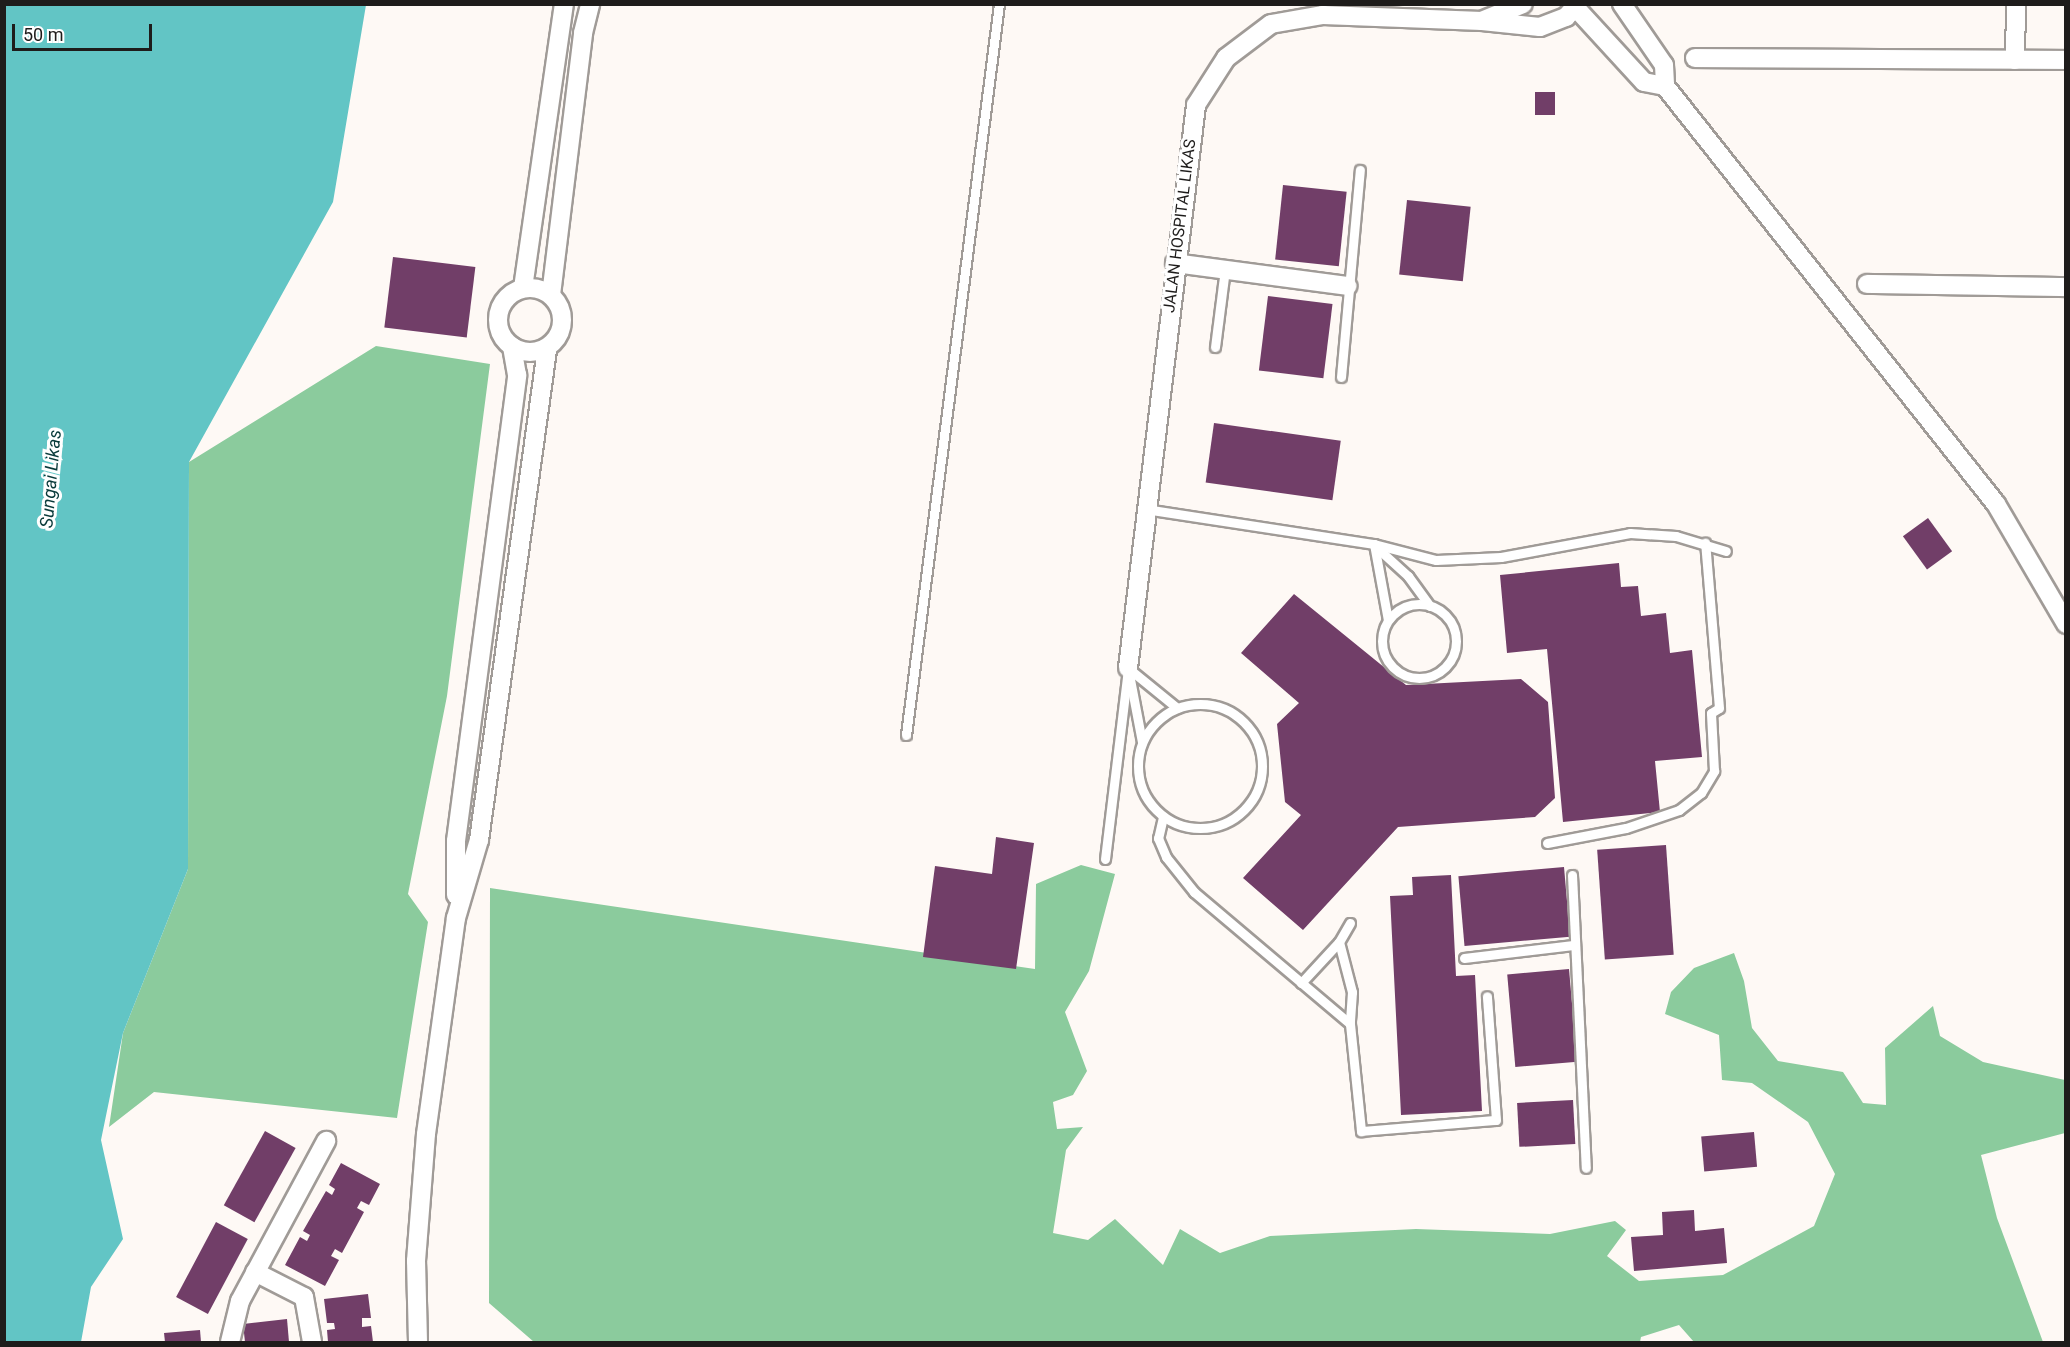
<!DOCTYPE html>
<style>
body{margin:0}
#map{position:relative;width:2070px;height:1347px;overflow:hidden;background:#fef9f5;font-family:Roboto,sans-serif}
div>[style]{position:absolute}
.forest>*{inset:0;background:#8bcb9d}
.water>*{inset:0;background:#62c5c5}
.building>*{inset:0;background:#713e68;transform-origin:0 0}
.roads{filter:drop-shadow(2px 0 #a09b97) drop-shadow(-2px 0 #a09b97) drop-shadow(0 2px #a09b97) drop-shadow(0 -2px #a09b97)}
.service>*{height:9px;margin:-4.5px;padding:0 4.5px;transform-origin:4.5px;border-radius:4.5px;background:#fff}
.service>.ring{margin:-4.5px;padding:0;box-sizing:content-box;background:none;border:9px solid #fff;border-radius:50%}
.minor>*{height:18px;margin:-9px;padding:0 9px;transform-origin:9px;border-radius:9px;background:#fff}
.minor>.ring{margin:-9px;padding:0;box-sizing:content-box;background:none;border:18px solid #fff;border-radius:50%}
span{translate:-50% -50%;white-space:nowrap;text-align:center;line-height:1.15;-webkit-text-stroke:6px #fff;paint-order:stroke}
.street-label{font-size:16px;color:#1e1c1b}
.water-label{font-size:18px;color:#093a3a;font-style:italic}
.frame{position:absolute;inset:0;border:6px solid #1e1c1b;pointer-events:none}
.scale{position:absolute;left:12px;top:24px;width:140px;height:27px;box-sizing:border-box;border:3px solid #1e1c1b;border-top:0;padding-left:8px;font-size:18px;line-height:21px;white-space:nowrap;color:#1e1c1b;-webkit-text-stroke:4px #fff;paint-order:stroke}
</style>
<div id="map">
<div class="forest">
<i style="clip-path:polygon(376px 346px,490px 364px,447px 696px,408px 894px,428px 922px,397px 1118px,154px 1092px,109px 1127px,123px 1033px,188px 869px,189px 462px)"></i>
<i style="clip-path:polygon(1081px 865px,1115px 874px,1089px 971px,1065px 1012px,1087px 1071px,1073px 1095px,1053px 1102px,1057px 1129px,1083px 1127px,1066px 1150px,1053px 1233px,1088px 1240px,1115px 1219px,1163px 1265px,1180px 1229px,1220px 1253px,1270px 1236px,1416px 1229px,1550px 1234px,1615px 1221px,1626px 1230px,1607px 1256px,1639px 1281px,1723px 1275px,1814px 1226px,1835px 1174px,1808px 1122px,1752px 1083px,1722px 1080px,1719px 1035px,1665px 1014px,1671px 992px,1694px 968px,1734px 953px,1744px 981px,1752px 1028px,1778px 1061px,1843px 1072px,1863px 1103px,1886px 1105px,1885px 1048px,1933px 1006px,1940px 1036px,1983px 1062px,2065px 1080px,2065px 1133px,1981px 1155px,1997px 1218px,2043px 1342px,1694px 1342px,1679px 1325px,1641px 1337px,1640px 1342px,534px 1342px,489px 1303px,490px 888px,1035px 969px,1036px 884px)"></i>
</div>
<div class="water">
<i style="clip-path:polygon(5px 4px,366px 5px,333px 202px,189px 462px,188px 869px,123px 1033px,101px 1140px,123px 1239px,91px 1287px,81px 1342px,5px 1342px)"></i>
</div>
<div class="building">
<i style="left:1535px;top:92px;width:20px;height:23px"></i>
<i style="left:1283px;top:185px;width:64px;height:75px;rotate:6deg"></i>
<i style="left:1407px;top:200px;width:64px;height:75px;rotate:6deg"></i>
<i style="left:393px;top:257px;width:83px;height:71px;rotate:7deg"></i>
<i style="left:1268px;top:296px;width:65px;height:75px;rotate:7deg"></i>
<i style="left:1214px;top:423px;width:128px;height:60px;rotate:8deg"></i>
<i style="left:1928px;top:518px;width:41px;height:31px;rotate:54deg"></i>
<i style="clip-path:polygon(1619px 563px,1621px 587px,1638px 586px,1641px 616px,1666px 613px,1670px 653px,1692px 650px,1702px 757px,1655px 761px,1660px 812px,1563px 822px,1547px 649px,1507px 653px,1500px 575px)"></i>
<i style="clip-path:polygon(1294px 594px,1406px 685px,1521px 679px,1548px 702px,1555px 798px,1535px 817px,1398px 827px,1303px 930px,1243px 878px,1301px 815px,1285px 802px,1277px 724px,1299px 703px,1241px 653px)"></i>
<i style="clip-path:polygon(996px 837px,1034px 843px,1016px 969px,923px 957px,935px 866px,992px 874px)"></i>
<i style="left:1666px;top:845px;width:110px;height:69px;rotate:86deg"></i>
<i style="left:1564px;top:867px;width:70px;height:106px;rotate:85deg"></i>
<i style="clip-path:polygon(1451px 875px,1456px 976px,1475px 975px,1482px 1111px,1401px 1115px,1390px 896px,1413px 895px,1412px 877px)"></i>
<i style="left:1569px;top:969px;width:93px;height:62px;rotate:85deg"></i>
<i style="left:1573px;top:1100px;width:44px;height:56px;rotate:87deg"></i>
<i style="left:265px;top:1131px;width:35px;height:85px;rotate:29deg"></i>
<i style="left:1754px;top:1132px;width:35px;height:53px;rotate:85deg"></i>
<i style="clip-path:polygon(341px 1163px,380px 1184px,369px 1205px,361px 1201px,357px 1208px,364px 1212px,342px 1253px,335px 1249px,331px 1256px,339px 1260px,325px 1286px,285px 1265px,300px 1237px,307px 1241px,310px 1235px,303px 1231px,326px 1191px,332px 1195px,335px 1189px,329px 1185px)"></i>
<i style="clip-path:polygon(1694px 1210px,1695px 1231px,1724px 1228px,1727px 1263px,1634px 1271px,1631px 1237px,1663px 1235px,1662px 1212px)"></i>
<i style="left:216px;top:1222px;width:36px;height:85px;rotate:28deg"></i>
<i style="clip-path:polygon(368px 1294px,371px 1318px,362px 1318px,362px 1327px,371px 1326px,373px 1342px,328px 1342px,327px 1330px,335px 1329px,334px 1323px,327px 1323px,324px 1299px)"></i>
<i style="clip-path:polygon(287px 1319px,289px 1342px,245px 1342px,243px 1324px)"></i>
<i style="clip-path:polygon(200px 1330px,201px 1342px,165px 1342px,164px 1333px)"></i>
</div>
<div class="roads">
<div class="service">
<i style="left:1215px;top:347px;width:79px;rotate:-82.7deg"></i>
<i style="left:1341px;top:377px;width:208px;rotate:-84.8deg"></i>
<i style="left:1145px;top:509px;width:232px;rotate:8.7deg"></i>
<i style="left:1374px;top:544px;width:64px;rotate:14.5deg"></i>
<i style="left:1436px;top:560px;width:65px;rotate:-2.6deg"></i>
<i style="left:1501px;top:557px;width:131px;rotate:-10.5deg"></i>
<i style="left:1630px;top:533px;width:46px;rotate:3.7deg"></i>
<i style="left:1676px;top:536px;width:52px;rotate:16.7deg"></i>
<i style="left:1374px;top:544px;width:77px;rotate:79.6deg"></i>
<i style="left:1375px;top:546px;width:45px;rotate:42.3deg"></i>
<i style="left:1408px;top:576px;width:37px;rotate:54deg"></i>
<i class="ring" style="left:1382px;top:604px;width:65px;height:65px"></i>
<i style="left:1128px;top:668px;width:63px;rotate:39.2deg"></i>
<i style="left:1130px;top:679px;width:64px;rotate:79.2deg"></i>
<i class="ring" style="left:1138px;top:704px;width:115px;height:115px"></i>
<i style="left:906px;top:735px;width:737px;rotate:-82.75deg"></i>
<i style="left:1163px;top:817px;width:22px;rotate:103deg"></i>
<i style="left:1158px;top:838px;width:21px;rotate:67deg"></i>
<i style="left:1166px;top:857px;width:45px;rotate:51.3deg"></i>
<i style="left:1194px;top:892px;width:204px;rotate:40.2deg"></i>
<i style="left:1547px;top:843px;width:80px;rotate:-10.8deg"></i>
<i style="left:1626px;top:828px;width:56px;rotate:-18.8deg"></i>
<i style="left:1679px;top:810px;width:28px;rotate:-38deg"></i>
<i style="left:1701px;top:793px;width:26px;rotate:-59deg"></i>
<i style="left:1714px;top:771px;width:58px;rotate:-93deg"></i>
<i style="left:1711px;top:713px;width:9px;rotate:-32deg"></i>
<i style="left:1719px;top:708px;width:166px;rotate:-94.8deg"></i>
<i style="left:1105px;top:859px;width:192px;rotate:-83.1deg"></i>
<i style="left:1572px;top:875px;width:293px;rotate:87.3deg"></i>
<i style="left:1339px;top:942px;width:22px;rotate:-60deg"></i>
<i style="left:1464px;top:958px;width:110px;rotate:-6.8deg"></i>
<i style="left:1301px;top:983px;width:56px;rotate:-47.2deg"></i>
<i style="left:1339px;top:942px;width:52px;rotate:75.4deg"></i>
<i style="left:1352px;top:992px;width:32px;rotate:94deg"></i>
<i style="left:1350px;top:1024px;width:108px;rotate:84.1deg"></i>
<i style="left:1361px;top:1131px;width:135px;rotate:-4.7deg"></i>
<i style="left:1496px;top:1120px;width:124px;rotate:-94.2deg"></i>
</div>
<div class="minor">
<i style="left:1622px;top:4px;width:74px;rotate:55.5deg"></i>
<i style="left:1664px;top:65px;width:21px;rotate:87deg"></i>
<i style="left:1665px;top:86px;width:533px;rotate:51.63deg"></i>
<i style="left:1996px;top:504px;width:139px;rotate:59.7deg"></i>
<i style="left:1484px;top:20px;width:42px;rotate:-22.3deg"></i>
<i style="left:1695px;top:58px;width:371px;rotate:0.3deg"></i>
<i style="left:2015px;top:60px;width:56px;rotate:-89deg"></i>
<i style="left:1175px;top:263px;width:174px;rotate:7.6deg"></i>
<i style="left:1867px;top:284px;width:199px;rotate:0.9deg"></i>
<i class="ring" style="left:498px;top:288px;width:46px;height:46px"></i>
<i style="left:523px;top:288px;width:287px;rotate:-81.8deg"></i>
<i style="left:551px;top:295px;width:264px;rotate:-83deg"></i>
<i style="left:583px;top:33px;width:30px;rotate:-76deg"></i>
<i style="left:1128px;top:668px;width:567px;rotate:-83.11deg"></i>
<i style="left:1196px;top:105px;width:56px;rotate:-57.4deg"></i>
<i style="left:1226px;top:58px;width:56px;rotate:-37.1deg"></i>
<i style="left:1271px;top:24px;width:53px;rotate:-9.8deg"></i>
<i style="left:1323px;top:15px;width:159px;rotate:2.2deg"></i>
<i style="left:1482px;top:21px;width:58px;rotate:5.9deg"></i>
<i style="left:1540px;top:27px;width:28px;rotate:-21deg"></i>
<i style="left:1566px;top:17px;width:13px;rotate:-48deg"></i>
<i style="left:1575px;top:7px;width:102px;rotate:47.4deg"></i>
<i style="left:1644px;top:82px;width:21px;rotate:11deg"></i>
<i style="left:456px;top:895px;width:54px;rotate:-90deg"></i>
<i style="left:456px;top:841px;width:470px;rotate:-82.5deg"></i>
<i style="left:517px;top:375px;width:29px;rotate:-100deg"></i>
<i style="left:255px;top:1272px;width:55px;rotate:27deg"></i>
<i style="left:304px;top:1297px;width:46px;rotate:79.9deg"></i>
<i style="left:230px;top:1342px;width:42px;rotate:-76.3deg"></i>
<i style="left:240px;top:1301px;width:182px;rotate:-61.7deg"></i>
<i style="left:418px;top:1342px;width:81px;rotate:-91.4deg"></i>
<i style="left:416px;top:1261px;width:127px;rotate:-85.5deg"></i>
<i style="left:426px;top:1134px;width:218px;rotate:-82.1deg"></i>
<i style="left:456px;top:918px;width:81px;rotate:-73.6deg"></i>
<i style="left:479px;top:840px;width:497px;rotate:-82.1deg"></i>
</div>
</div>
<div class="street-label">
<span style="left:1180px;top:226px;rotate:-83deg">JALAN HOSPITAL LIKAS</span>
</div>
<div class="water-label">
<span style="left:51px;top:479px;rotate:-85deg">Sungai Likas</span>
</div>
<div class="frame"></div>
<div class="scale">50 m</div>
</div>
